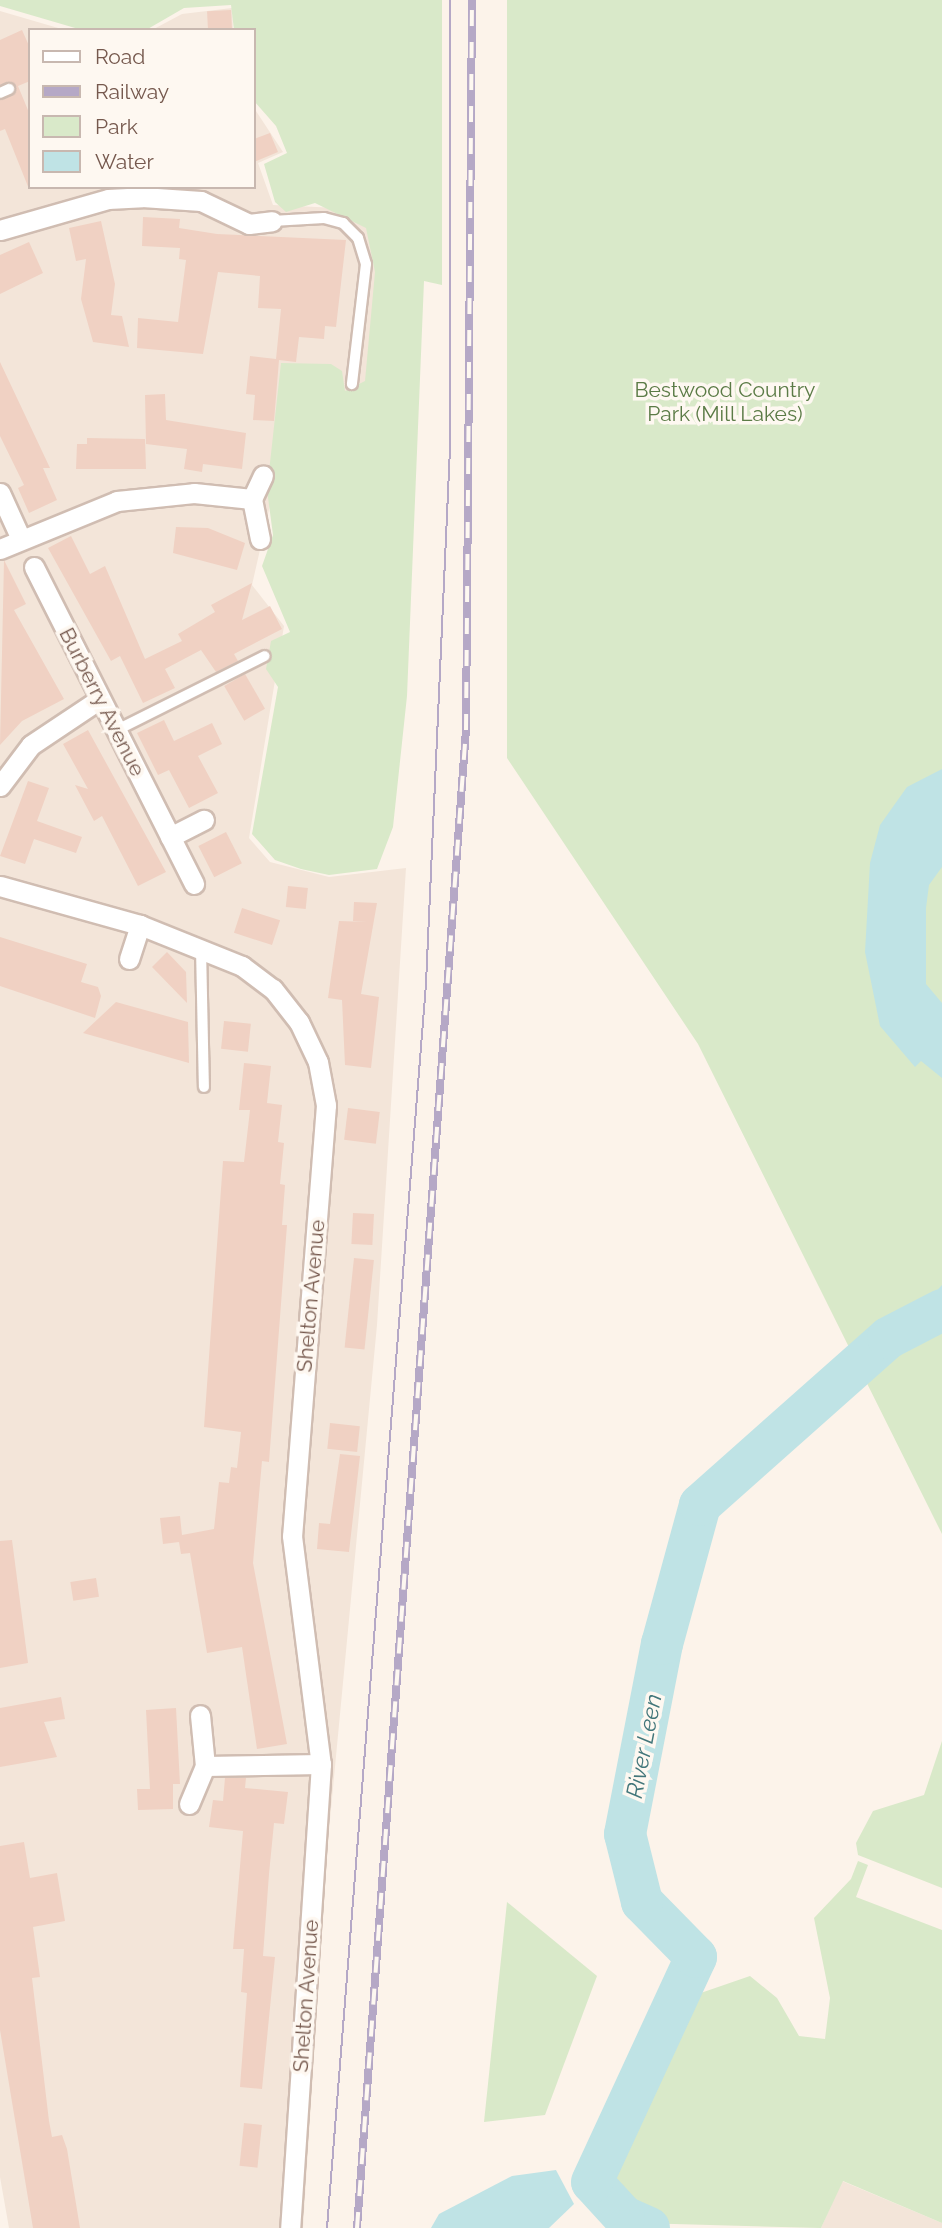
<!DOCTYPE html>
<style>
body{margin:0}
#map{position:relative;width:942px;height:2228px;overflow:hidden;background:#fcf3ea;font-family:Raleway,sans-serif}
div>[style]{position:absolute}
.residential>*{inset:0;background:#f3e5d9}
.green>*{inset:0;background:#d9e9c9}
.water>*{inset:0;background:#bfe3e5}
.river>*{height:42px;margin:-21px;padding:0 21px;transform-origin:21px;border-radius:21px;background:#bfe3e5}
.building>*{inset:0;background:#f0d1c3;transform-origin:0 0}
.roads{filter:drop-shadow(2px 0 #d0bdb2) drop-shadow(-2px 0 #d0bdb2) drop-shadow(0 2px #d0bdb2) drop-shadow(0 -2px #d0bdb2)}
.lane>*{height:10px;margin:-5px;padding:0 5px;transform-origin:5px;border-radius:5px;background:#fff}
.street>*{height:19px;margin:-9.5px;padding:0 9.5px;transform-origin:9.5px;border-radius:9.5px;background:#fff}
.tram>*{height:2px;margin:-1px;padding:0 1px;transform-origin:1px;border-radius:1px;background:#b5a8c6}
.rail>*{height:8px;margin-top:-4px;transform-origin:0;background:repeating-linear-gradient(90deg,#fef8f1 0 16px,#b5a8c6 0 32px);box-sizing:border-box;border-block:2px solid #b5a8c6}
span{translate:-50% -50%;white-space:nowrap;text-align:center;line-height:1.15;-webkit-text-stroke:7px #fef8f1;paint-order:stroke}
.park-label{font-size:21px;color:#5b7b46}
.street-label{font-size:21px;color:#76594e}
.water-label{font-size:23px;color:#42767a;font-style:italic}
.legend{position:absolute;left:28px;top:28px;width:228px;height:161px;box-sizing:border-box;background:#fef8f1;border:2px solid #c8b8b0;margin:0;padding:9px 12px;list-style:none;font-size:21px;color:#76594e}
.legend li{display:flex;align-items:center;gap:14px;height:35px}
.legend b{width:35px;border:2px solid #c8b8b0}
</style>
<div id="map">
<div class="residential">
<i style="clip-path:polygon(232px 8px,233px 30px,152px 30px,182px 14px)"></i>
<i style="clip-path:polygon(0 11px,65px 30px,30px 30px,30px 187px,254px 187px,254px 108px,283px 152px,258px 163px,273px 205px,382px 210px,373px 388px,289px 421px,252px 585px,284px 626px,249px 838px,270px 862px,329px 877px,406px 868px,377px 1325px,327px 1851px,303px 2228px,9px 2228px,0 2177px)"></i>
<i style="clip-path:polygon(842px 2181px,942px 2223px,942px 2228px,821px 2228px)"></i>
</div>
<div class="green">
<i style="clip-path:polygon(0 0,442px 0,442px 285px,424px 281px,407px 696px,393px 827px,377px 869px,329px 875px,301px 869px,275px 860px,252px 834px,278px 687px,266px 669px,271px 641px,290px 632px,262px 566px,273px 535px,267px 490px,281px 363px,331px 364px,342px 371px,345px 391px,365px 381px,375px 272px,366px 228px,315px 203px,286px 212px,275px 202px,264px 164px,287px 153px,276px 126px,254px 101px,254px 30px,234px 30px,231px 5px,184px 8px,146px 30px,82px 30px,0 6px)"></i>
<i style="clip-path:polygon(507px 0,942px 0,942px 1534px,698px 1044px,507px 758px)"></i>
<i style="clip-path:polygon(942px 1741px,942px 1888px,858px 1855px,856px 1843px,873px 1811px,924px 1795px)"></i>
<i style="clip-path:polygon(858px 1861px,868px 1865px,856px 1897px,942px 1930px,942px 2223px,843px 2181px,821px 2228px,638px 2223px,607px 2192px,606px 2170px,692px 1996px,750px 1976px,777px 1998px,799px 2036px,825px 2039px,830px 1998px,814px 1918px,851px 1879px)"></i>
<i style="clip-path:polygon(507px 1902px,597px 1976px,545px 2115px,484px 2122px)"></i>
</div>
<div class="water">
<i style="clip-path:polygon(942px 769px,942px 867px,929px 885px,926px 908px,926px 984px,942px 1003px,942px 1078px,921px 1061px,915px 1067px,880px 1026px,865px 952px,870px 863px,880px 825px,907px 787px)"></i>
<i style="clip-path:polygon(942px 1285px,942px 1330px,930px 1336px,911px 1306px,930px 1298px)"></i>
<i style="clip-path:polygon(556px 2170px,574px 2204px,549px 2228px,431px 2228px,439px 2214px,512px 2176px)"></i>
</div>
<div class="river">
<i style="left:649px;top:2228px;width:27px;rotate:-156deg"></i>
<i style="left:624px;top:2217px;width:47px;rotate:-132.4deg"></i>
<i style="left:592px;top:2182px;width:248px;rotate:-65.2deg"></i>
<i style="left:696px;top:1957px;width:77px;rotate:-134.5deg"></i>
<i style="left:642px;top:1902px;width:70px;rotate:-104deg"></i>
<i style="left:625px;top:1834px;width:194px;rotate:-79deg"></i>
<i style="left:662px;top:1644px;width:144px;rotate:-74.7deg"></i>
<i style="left:700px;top:1505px;width:251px;rotate:-41.6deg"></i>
<i style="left:888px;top:1338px;width:61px;rotate:-27.4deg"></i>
</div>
<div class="building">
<i style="left:231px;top:10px;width:20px;height:24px;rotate:87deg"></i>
<i style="clip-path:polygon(22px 30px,30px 48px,30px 81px,18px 86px,30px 115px,29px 189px,5px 129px,0 131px,0 100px,16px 89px,10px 82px,0 85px,0 40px)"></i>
<i style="clip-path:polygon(270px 133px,278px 152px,254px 162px,254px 139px)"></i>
<i style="clip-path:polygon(143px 217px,180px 219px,179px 228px,217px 234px,346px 240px,336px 327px,325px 326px,324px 339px,299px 337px,296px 362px,279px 360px,274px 421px,253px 420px,255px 395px,246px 394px,250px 356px,276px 359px,281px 309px,258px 308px,260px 276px,218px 272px,203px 354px,137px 348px,138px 318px,178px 322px,186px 260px,179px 259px,180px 248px,142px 246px)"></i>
<i style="clip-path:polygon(101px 221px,115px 284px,111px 315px,122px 316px,129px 347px,93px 342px,81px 299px,86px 259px,76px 261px,69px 228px)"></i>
<i style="clip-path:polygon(29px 242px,43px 273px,0 294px,0 255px)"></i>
<i style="clip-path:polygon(0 362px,50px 468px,43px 468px,57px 500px,29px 513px,18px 488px,24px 485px,0 436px)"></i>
<i style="clip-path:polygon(165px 394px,166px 420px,246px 433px,242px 469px,203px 464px,202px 472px,184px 469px,187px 449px,146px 444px,145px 395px)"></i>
<i style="clip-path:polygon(87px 438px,145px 439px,146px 469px,76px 469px,77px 444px,87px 444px)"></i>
<i style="clip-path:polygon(176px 527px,208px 528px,245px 543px,237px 570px,173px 553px)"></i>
<i style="clip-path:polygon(71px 536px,90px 574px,105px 566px,145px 659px,182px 641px,178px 634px,215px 612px,211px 605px,252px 583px,242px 620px,270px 606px,282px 629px,234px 654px,238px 661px,216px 672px,201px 650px,165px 669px,175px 688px,143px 703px,120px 656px,111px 661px,48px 548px)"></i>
<i style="clip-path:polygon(4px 560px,26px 604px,14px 610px,64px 699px,22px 721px,0 745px)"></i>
<i style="left:245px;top:674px;width:40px;height:24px;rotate:60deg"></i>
<i style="clip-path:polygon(164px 720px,174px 741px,212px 723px,222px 744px,198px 756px,218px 793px,189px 808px,169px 770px,158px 775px,137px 733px)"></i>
<i style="clip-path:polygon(88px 730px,166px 872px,138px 886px,102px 816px,94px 821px,75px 785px,88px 789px,63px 744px)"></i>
<i style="clip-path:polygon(28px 781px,49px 788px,37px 821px,82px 837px,76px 853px,34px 839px,25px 864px,0 856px)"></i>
<i style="left:226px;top:832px;width:35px;height:31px;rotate:63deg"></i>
<i style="left:288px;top:886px;width:20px;height:21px;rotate:6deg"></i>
<i style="clip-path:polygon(354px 902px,377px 903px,361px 994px,379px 997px,371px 1068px,345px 1065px,342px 1000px,328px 998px,339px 921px,367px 922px,353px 921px)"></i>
<i style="left:242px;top:908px;width:40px;height:26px;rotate:18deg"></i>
<i style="clip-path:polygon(0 937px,87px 964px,81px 982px,98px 987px,101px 996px,95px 1018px,0 986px)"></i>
<i style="clip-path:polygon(167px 952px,186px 972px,187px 1003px,152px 967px)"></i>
<i style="clip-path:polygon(116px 1002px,188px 1022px,189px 1063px,83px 1033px)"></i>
<i style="left:224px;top:1021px;width:27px;height:28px;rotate:6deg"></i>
<i style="clip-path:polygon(244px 1063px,271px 1066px,267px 1103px,282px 1105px,278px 1142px,284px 1143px,280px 1184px,285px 1185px,282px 1225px,287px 1225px,269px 1462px,262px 1461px,253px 1563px,287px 1744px,257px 1749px,242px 1647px,207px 1653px,190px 1553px,181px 1554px,179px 1542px,163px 1544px,160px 1518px,180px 1516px,182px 1535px,214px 1529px,219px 1482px,229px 1483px,231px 1467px,237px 1468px,241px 1432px,204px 1427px,223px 1161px,244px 1162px,250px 1110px,239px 1110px)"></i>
<i style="left:348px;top:1108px;width:32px;height:32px;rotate:7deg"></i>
<i style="left:353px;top:1213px;width:21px;height:31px;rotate:3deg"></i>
<i style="left:354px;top:1258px;width:20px;height:90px;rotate:6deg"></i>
<i style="left:330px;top:1423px;width:30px;height:26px;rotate:6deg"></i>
<i style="clip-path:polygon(340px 1454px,360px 1456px,349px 1552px,317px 1549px,319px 1523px,330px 1524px)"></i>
<i style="clip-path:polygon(12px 1540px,28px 1663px,0 1668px,0 1541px)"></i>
<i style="left:96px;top:1578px;width:19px;height:26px;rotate:81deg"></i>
<i style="clip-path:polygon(61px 1697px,65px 1719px,44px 1722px,57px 1757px,0 1767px,0 1708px)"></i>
<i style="clip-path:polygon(176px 1708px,180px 1784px,173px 1784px,173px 1809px,138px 1810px,137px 1789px,150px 1789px,146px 1710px)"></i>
<i style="clip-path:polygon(225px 1778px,246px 1778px,245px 1788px,288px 1792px,284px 1824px,274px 1823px,269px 1874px,263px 1956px,275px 1957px,262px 2089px,240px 2087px,247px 1993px,241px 1992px,244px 1949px,233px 1949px,243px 1831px,209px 1827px,213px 1800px,223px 1801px)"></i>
<i style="clip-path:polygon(24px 1842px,30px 1878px,57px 1873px,65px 1921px,33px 1927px,40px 1977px,32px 1978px,49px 2121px,52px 2137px,62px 2135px,67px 2149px,80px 2228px,33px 2228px,0 2030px,0 1846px)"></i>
<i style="left:244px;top:2123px;width:18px;height:43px;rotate:6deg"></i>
</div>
<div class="roads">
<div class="lane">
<i style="left:0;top:93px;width:10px;rotate:-24deg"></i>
<i style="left:272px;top:221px;width:52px;rotate:-3.3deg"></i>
<i style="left:324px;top:218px;width:20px;rotate:15deg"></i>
<i style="left:343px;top:223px;width:21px;rotate:45deg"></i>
<i style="left:358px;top:238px;width:27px;rotate:73deg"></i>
<i style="left:366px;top:264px;width:121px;rotate:96.7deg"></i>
<i style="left:117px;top:730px;width:165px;rotate:-26.6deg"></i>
<i style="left:201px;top:948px;width:139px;rotate:88.8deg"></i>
</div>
<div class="street">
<i style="left:0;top:230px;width:112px;rotate:-16deg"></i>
<i style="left:108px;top:199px;width:34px;rotate:-3deg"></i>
<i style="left:142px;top:197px;width:59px;rotate:3.9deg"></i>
<i style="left:201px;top:201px;width:53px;rotate:25.6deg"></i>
<i style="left:249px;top:224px;width:23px;rotate:-7deg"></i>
<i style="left:0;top:493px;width:51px;rotate:65.5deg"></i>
<i style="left:260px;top:539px;width:41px;rotate:-101.3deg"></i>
<i style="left:252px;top:499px;width:26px;rotate:-65deg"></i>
<i style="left:0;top:549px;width:126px;rotate:-22.3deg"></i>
<i style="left:117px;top:501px;width:77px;rotate:-5.9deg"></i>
<i style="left:194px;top:493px;width:58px;rotate:5.9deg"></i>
<i style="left:34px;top:567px;width:355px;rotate:63.2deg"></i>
<i style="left:0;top:786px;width:51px;rotate:-52.9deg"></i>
<i style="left:31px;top:745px;width:83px;rotate:-33.7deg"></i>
<i style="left:170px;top:837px;width:38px;rotate:-27deg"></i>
<i style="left:0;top:886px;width:145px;rotate:15.6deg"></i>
<i style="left:140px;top:925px;width:110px;rotate:21.9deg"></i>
<i style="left:242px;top:966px;width:39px;rotate:37deg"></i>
<i style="left:273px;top:989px;width:42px;rotate:51.8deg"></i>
<i style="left:299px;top:1022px;width:44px;rotate:64.6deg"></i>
<i style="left:318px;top:1062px;width:44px;rotate:79.5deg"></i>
<i style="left:326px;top:1105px;width:432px;rotate:94.5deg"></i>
<i style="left:292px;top:1536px;width:230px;rotate:82.8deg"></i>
<i style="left:321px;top:1764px;width:465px;rotate:93.8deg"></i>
<i style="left:129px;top:959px;width:36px;rotate:-72deg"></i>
<i style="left:205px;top:1766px;width:116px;rotate:-1deg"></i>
<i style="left:189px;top:1804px;width:41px;rotate:-67.2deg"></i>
<i style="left:205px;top:1766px;width:51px;rotate:-95.6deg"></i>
</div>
</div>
<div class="tram">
<i style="left:327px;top:2228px;width:1249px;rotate:-85.45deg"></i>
<i style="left:426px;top:983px;width:536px;rotate:-87.43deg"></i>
<i style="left:450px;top:448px;width:448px;rotate:-90deg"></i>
</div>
<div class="rail">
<i style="left:357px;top:2228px;width:1502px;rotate:-85.84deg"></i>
<i style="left:466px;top:730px;width:730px;rotate:-89.53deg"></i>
</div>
<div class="park-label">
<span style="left:725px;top:402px">Bestwood Country<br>Park (Mill Lakes)</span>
</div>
<div class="street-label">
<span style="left:102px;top:702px;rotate:63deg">Burberry Avenue</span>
<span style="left:311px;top:1296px;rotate:-85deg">Shelton Avenue</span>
<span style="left:306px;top:1996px;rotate:-86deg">Shelton Avenue</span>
</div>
<div class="water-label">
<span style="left:644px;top:1746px;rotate:-79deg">River Leen</span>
</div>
<ul class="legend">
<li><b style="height:9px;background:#fff"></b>Road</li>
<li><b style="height:9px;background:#b5a8c6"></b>Railway</li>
<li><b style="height:19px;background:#d9e9c9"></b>Park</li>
<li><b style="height:19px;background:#bfe3e5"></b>Water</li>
</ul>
</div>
